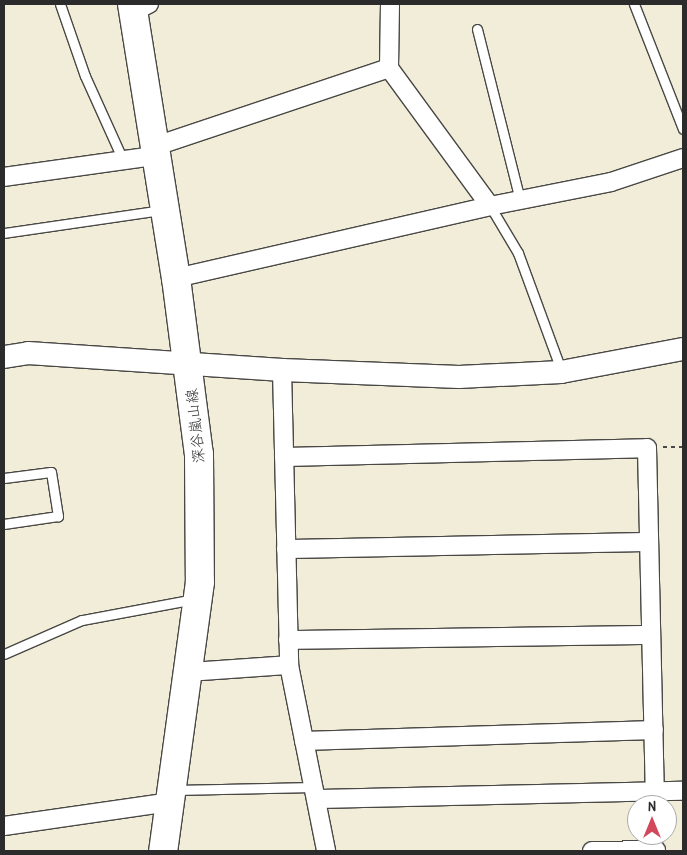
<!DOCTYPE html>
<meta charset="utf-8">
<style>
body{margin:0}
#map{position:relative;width:687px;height:855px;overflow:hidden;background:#f1edd8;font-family:"Patrick Hand","Klee One",sans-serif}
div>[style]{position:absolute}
.path>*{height:2.5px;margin-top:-1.25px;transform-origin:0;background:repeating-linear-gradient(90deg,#494845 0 4px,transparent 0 8px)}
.roads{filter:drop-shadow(1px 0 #494845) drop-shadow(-1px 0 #494845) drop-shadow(0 1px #494845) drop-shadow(0 -1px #494845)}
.service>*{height:9px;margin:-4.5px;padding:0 4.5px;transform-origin:4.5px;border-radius:4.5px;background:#fff}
.minor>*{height:18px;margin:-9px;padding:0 9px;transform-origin:9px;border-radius:9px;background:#fff}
.tertiary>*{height:22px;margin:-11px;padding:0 11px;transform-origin:11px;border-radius:11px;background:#fff}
.primary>*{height:28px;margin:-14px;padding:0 14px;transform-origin:14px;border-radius:14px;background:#fff}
span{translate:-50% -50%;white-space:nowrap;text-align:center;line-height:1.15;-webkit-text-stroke:5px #fff;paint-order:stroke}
.street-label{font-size:15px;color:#2b2b2b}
.frame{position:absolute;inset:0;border:5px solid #2b2b2b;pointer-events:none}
.north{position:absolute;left:627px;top:795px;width:50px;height:50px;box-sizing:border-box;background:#fff;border:1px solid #aaa;border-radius:50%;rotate:0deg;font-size:14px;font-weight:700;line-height:20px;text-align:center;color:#2b2b2b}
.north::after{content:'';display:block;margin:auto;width:18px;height:22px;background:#d1495b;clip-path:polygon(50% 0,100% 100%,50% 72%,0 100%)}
</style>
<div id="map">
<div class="path">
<i style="left:663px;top:447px;width:20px"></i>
</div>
<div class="roads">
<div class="service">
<i style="left:60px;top:4px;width:76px;rotate:70.9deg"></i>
<i style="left:85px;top:76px;width:92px;rotate:65.7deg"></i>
<i style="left:634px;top:4px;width:134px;rotate:68.6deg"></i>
<i style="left:477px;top:29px;width:176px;rotate:75.9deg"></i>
<i style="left:490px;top:206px;width:55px;rotate:59.2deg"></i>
<i style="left:518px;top:253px;width:125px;rotate:69.8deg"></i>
<i style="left:4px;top:233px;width:159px;rotate:-8.3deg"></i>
<i style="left:4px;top:478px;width:47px;rotate:-7.3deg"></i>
<i style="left:51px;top:472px;width:45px;rotate:81deg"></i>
<i style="left:58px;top:516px;width:55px;rotate:171.6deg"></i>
<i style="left:4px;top:654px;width:85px;rotate:-23.6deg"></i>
<i style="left:82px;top:620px;width:114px;rotate:-10.6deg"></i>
<i style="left:175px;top:790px;width:139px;rotate:-1.2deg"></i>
</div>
<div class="minor">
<i style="left:390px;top:4px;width:64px;rotate:90.9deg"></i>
<i style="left:389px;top:68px;width:171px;rotate:53.8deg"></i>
<i style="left:133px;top:12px;width:18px;rotate:-27deg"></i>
<i style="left:153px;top:147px;width:249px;rotate:-18.5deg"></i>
<i style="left:4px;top:177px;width:151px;rotate:-8deg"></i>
<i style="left:176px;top:278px;width:322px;rotate:-12.9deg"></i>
<i style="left:490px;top:206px;width:123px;rotate:-11.2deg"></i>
<i style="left:611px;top:182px;width:76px;rotate:-18.4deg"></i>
<i style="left:282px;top:370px;width:295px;rotate:88.6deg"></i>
<i style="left:289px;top:665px;width:190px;rotate:78.7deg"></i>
<i style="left:284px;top:457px;width:363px;rotate:-1.4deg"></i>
<i style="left:647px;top:448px;width:357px;rotate:88.7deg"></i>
<i style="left:286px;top:549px;width:363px;rotate:-1.1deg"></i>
<i style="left:288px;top:640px;width:363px;rotate:-0.8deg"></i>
<i style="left:189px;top:672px;width:100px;rotate:-4deg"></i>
<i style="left:304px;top:741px;width:350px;rotate:-1.8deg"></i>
<i style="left:317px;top:799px;width:366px;rotate:-1.3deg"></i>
<i style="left:4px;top:826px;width:169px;rotate:-8.2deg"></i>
<i style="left:592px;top:851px;width:64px;rotate:-0.9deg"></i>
</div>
<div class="tertiary">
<i style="left:4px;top:357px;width:24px;rotate:-9deg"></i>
<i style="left:28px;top:353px;width:255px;rotate:3.8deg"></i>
<i style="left:282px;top:370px;width:177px;rotate:2.3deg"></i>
<i style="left:459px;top:377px;width:102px;rotate:-2.8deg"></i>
<i style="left:561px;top:372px;width:124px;rotate:-10.7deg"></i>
</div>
<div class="primary">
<i style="left:132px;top:4px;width:278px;rotate:80.9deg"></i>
<i style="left:176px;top:278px;width:177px;rotate:82.6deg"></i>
<i style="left:199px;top:454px;width:128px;rotate:89.6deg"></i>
<i style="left:200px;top:582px;width:272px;rotate:97.8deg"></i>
</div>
</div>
<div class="street-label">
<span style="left:195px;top:426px;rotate:-96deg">深谷嵐山線</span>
</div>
<div class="frame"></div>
<div class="north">N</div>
</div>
